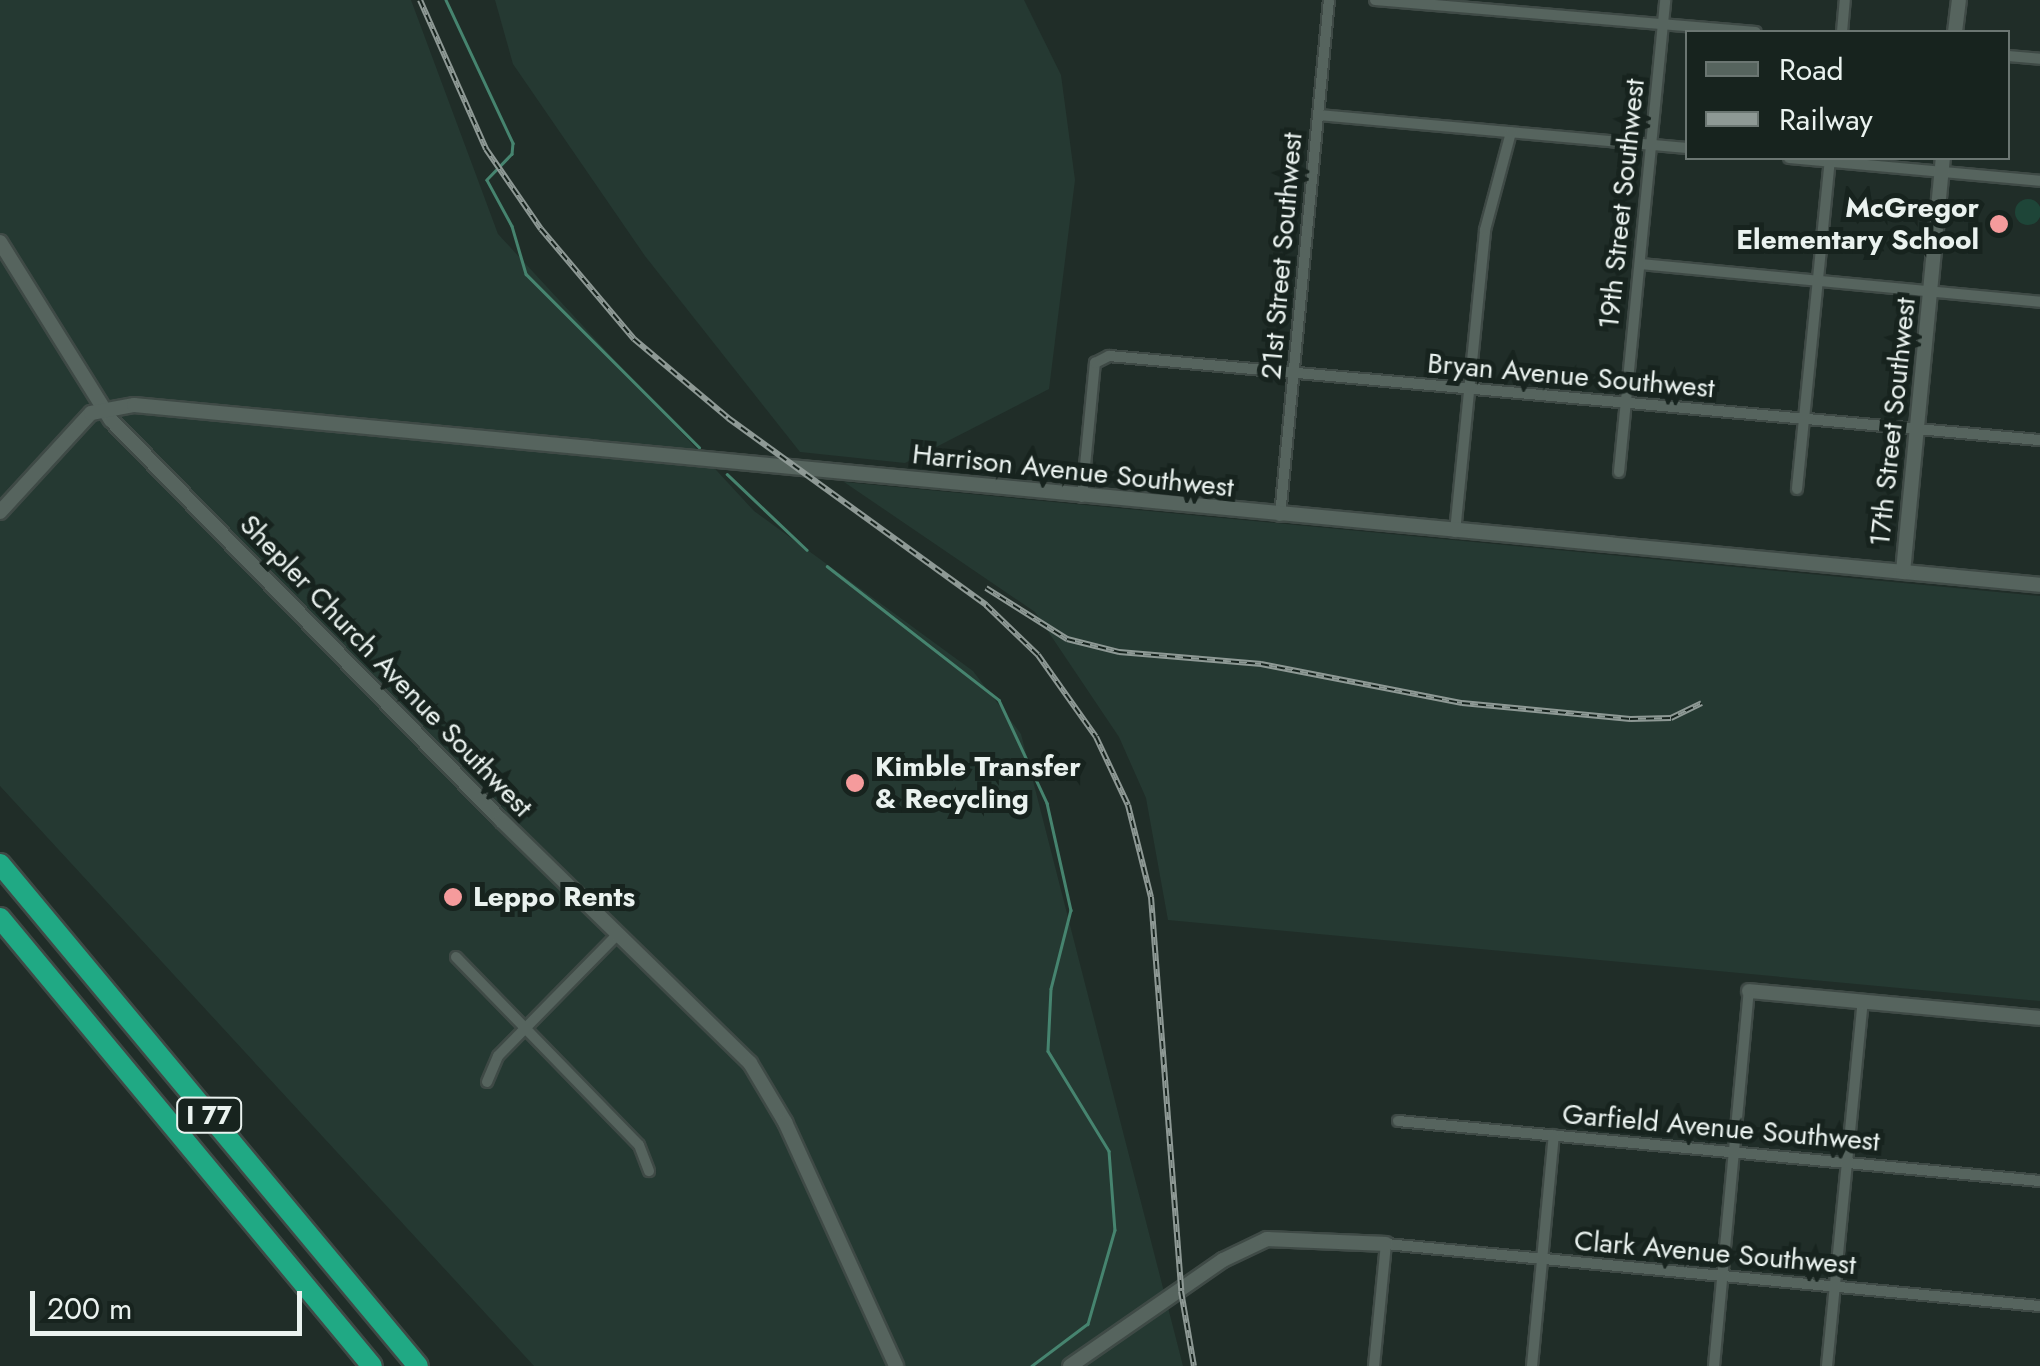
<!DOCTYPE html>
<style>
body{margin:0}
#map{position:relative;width:2040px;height:1366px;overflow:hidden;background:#202d28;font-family:Jost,sans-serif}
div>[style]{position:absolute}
.built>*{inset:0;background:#253932}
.green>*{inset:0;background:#1e4538}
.round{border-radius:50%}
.stream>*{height:2.5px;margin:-1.25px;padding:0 1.25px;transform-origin:1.25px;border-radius:1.25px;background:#46846f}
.roads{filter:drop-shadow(2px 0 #3f4a46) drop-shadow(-2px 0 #3f4a46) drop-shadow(0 2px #3f4a46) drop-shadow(0 -2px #3f4a46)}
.minor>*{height:10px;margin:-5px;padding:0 5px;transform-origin:5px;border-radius:5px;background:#56645e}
.tertiary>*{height:14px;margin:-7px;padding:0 7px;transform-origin:7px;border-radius:7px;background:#56645e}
.motorway>*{height:20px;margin:-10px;padding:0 10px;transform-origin:10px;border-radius:10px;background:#20a984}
.rail>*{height:6px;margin-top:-3px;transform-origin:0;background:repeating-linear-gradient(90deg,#17231e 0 8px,#8e9995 0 16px);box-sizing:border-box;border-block:2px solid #8e9995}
.dots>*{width:28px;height:28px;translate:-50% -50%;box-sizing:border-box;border:5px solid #17231e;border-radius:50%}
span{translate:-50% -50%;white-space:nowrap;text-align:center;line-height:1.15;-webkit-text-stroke:10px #17231e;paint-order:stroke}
.shield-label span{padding:2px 8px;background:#17231e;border:2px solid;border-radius:8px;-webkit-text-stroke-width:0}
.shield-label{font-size:25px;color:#eaf2ef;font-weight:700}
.street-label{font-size:28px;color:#eaf2ef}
.poi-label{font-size:28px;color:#eaf2ef;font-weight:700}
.right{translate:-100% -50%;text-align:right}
.left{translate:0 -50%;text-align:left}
.legend{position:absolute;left:1685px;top:30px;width:325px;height:130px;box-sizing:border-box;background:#17231e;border:2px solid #6b7672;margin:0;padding:12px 18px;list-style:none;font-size:30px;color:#eaf2ef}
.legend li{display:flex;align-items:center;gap:20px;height:50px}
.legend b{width:50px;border:2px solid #6b7672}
.scale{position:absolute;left:30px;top:1291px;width:272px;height:45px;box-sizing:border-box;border:5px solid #eaf2ef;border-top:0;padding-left:12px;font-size:30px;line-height:35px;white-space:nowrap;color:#eaf2ef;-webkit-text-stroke:8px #17231e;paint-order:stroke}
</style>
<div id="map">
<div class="built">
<i style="clip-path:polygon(0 0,411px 0,498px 234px,754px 511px,973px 671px,1021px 734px,1183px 1366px,534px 1366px,0 786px)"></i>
<i style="clip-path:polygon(495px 0,1024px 0,1061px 75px,1075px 180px,1049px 389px,905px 463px,800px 452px,645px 256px,513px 64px)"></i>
<i style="clip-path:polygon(844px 482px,2040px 596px,2040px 1001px,1168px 920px,1146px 798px,1119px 737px,1035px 612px)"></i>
</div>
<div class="green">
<i class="round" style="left:2015px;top:199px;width:26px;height:26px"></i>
</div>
<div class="stream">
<i style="left:446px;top:0;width:158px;rotate:64.9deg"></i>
<i style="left:513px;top:143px;width:11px;rotate:95deg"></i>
<i style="left:512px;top:154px;width:36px;rotate:134deg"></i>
<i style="left:487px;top:180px;width:52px;rotate:61.5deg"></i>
<i style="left:512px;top:226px;width:50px;rotate:73.7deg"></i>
<i style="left:526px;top:274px;width:245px;rotate:45deg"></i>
<i style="left:727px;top:474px;width:110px;rotate:43.5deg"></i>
<i style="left:827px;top:566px;width:218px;rotate:37.9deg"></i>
<i style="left:999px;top:700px;width:114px;rotate:65deg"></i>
<i style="left:1047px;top:803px;width:110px;rotate:77.4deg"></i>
<i style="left:1071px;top:910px;width:81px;rotate:104.2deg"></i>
<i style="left:1051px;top:989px;width:62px;rotate:92.8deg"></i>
<i style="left:1048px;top:1051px;width:117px;rotate:58.6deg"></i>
<i style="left:1109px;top:1151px;width:79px;rotate:85.7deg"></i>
<i style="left:1115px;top:1230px;width:98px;rotate:106deg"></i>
<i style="left:1088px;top:1324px;width:70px;rotate:143.1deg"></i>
</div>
<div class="roads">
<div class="minor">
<i style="left:1375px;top:0;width:382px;rotate:4.8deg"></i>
<i style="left:1842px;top:32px;width:32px;rotate:-85deg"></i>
<i style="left:2008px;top:56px;width:32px;rotate:5deg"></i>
<i style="left:1318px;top:115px;width:371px;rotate:5.1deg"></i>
<i style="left:1789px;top:158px;width:252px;rotate:5.2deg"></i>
<i style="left:1640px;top:264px;width:402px;rotate:5.4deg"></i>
<i style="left:1619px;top:472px;width:474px;rotate:-84.4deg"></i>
<i style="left:1797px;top:489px;width:333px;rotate:-84.3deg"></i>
<i style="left:1082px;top:497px;width:135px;rotate:-84.5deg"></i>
<i style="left:1095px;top:363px;width:16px;rotate:-27deg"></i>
<i style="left:1109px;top:356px;width:935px;rotate:5.16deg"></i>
<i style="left:1280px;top:516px;width:518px;rotate:-84.58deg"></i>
<i style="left:1455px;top:532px;width:303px;rotate:-84.3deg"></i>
<i style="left:1485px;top:230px;width:101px;rotate:-75.1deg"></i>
<i style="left:456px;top:957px;width:262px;rotate:45.8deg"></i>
<i style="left:639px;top:1145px;width:28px;rotate:69deg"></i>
<i style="left:487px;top:1082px;width:28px;rotate:-67deg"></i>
<i style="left:498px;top:1056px;width:170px;rotate:-45.5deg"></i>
<i style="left:1398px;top:1121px;width:645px;rotate:5.34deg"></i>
<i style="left:1374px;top:1366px;width:123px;rotate:-84.4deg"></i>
<i style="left:1386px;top:1244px;width:657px;rotate:5.42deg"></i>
<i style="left:1532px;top:1366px;width:232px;rotate:-84.6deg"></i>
<i style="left:1714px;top:1366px;width:377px;rotate:-84.7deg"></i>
<i style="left:1827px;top:1366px;width:366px;rotate:-84.4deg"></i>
</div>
<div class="tertiary">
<i style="left:1955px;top:32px;width:32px;rotate:-83deg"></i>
<i style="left:0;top:242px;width:210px;rotate:58.1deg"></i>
<i style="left:111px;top:420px;width:559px;rotate:45.73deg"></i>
<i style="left:501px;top:820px;width:348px;rotate:44.3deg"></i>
<i style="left:750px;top:1063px;width:69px;rotate:59.3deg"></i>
<i style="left:785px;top:1122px;width:268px;rotate:65.5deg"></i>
<i style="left:0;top:512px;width:134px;rotate:-47.4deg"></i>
<i style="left:91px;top:413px;width:44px;rotate:-10.5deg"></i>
<i style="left:134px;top:405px;width:1914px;rotate:5.39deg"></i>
<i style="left:1903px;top:572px;width:416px;rotate:-84.5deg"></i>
<i style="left:1749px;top:991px;width:292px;rotate:5.3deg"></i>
<i style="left:1070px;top:1366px;width:186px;rotate:-34.7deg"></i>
<i style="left:1223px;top:1260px;width:49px;rotate:-25.5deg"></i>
<i style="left:1267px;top:1239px;width:119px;rotate:2.4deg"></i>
</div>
<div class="motorway">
<i style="left:0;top:864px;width:653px;rotate:50.22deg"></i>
<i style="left:0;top:918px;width:582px;rotate:50.3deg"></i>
</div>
</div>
<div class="rail">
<i style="left:420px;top:0;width:163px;rotate:66.1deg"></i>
<i style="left:486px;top:149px;width:97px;rotate:55.5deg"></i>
<i style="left:541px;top:229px;width:144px;rotate:49.8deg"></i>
<i style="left:634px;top:339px;width:123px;rotate:40deg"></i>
<i style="left:728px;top:418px;width:319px;rotate:35.9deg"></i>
<i style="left:986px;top:605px;width:72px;rotate:43.9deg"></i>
<i style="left:1038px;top:655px;width:100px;rotate:54.7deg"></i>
<i style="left:1096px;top:737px;width:75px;rotate:64.8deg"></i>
<i style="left:1128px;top:805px;width:95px;rotate:76deg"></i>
<i style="left:1151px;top:897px;width:395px;rotate:85.6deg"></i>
<i style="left:1181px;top:1291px;width:76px;rotate:80.2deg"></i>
<i style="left:986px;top:588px;width:96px;rotate:32.2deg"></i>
<i style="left:1067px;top:639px;width:54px;rotate:14deg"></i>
<i style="left:1119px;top:652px;width:143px;rotate:4.8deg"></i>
<i style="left:1261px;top:664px;width:205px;rotate:11deg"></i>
<i style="left:1462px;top:703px;width:169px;rotate:5.4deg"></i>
<i style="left:1630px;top:719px;width:41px;rotate:-1.4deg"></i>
<i style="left:1671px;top:718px;width:34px;rotate:-26deg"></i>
</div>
<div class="dots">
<i style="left:1999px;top:224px;background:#f59b9c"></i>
<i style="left:855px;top:783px;background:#f59b9c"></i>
<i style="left:453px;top:897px;background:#f59b9c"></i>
</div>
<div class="shield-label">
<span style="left:209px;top:1115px">I 77</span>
</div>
<div class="street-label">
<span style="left:1622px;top:204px;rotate:-84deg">19th Street Southwest</span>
<span style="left:1282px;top:256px;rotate:-85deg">21st Street Southwest</span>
<span style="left:1571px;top:376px;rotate:5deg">Bryan Avenue Southwest</span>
<span style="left:1893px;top:422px;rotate:-84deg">17th Street Southwest</span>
<span style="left:1073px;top:471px;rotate:6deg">Harrison Avenue Southwest</span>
<span style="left:386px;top:666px;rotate:46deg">Shepler Church Avenue Southwest</span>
<span style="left:1721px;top:1128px;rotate:5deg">Garfield Avenue Southwest</span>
<span style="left:1715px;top:1253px;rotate:5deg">Clark Avenue Southwest</span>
</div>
<div class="poi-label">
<span class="right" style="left:1979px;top:224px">McGregor<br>Elementary School</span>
<span class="left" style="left:875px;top:783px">Kimble Transfer<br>&amp; Recycling</span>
<span class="left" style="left:473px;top:897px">Leppo Rents</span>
</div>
<ul class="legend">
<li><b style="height:12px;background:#56645e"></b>Road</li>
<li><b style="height:12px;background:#8e9995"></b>Railway</li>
</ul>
<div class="scale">200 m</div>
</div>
